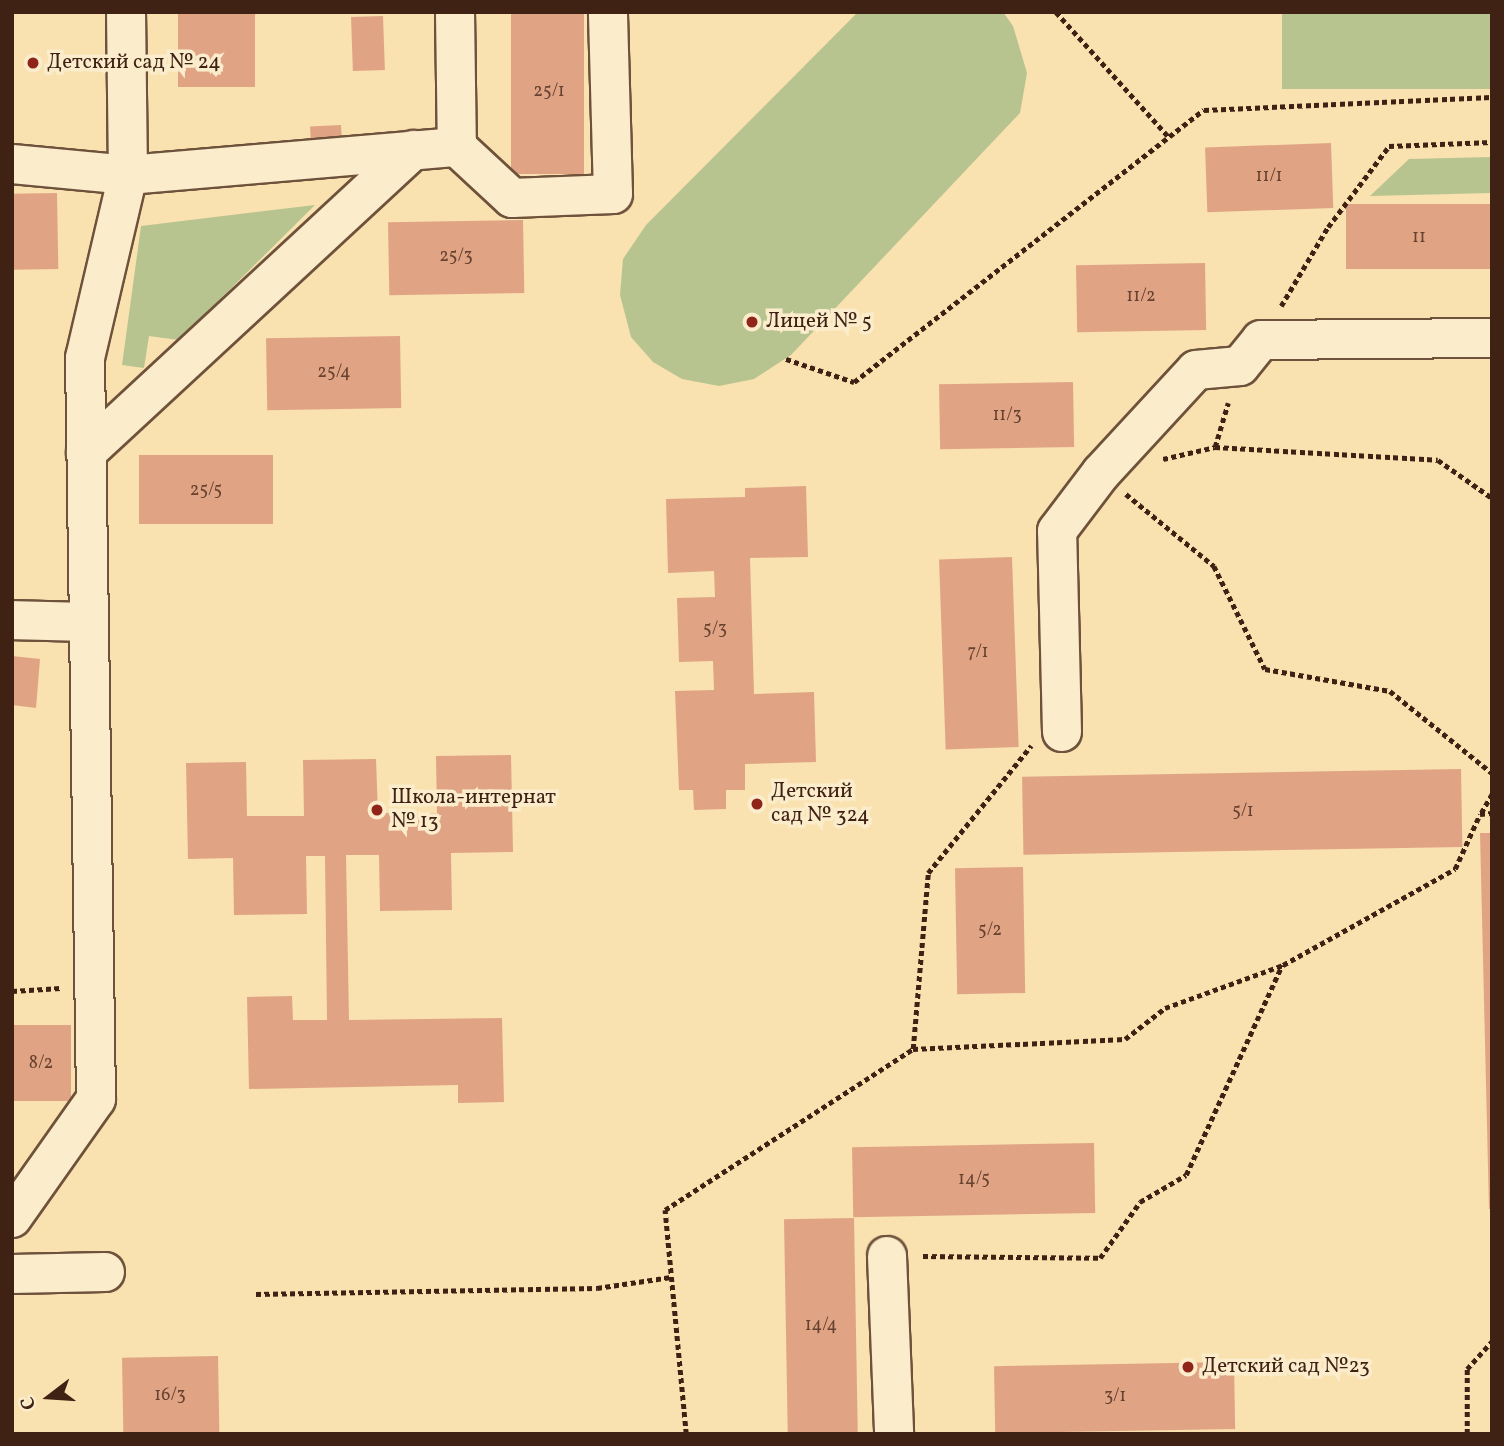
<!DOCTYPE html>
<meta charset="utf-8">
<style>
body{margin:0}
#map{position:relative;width:1504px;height:1446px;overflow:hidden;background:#f9e1b0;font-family:Vollkorn,serif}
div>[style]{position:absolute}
.green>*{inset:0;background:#b8c48f;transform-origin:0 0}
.building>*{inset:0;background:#e0a485;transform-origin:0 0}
.path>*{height:4.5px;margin-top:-2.25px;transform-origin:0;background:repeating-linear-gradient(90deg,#402214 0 5px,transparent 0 8.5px)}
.roads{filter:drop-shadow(2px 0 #6e523b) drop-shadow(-2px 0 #6e523b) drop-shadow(0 2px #6e523b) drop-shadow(0 -2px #6e523b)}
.minor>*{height:38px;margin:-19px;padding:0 19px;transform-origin:19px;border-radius:19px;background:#fbeccc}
.dots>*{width:19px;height:19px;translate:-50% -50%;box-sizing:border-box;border:4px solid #fbeccc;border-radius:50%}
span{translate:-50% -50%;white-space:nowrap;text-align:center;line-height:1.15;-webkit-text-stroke:7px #fbeccc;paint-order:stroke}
.number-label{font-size:18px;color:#684230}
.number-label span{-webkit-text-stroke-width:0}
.poi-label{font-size:21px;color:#402214}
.left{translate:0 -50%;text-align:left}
.frame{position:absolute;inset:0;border:14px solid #402214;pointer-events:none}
.north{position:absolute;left:14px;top:1362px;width:70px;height:70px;-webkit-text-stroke:5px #fbeccc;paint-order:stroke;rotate:253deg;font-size:19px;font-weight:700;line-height:28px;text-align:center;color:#402214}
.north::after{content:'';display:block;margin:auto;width:24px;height:32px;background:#402214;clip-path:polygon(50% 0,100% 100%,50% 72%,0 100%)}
</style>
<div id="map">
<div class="green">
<i style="clip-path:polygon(858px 12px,1003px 12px,1013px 26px,1027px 73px,1020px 113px,791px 355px,754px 379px,719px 386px,682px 379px,653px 362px,631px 337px,620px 295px,623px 259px,646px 225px)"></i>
<i style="left:1282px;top:12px;width:210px;height:77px"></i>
<i style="clip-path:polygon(1492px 157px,1492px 193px,1370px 196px,1409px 159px)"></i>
<i style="clip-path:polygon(315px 205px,179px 340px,149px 336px,144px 368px,122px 365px,141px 226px)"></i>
</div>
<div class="building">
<i style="left:178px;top:12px;width:77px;height:75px"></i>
<i style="left:511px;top:12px;width:73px;height:162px"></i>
<i style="left:383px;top:16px;width:54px;height:32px;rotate:88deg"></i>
<i style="left:341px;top:125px;width:22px;height:31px;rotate:87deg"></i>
<i style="left:1331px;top:143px;width:65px;height:126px;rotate:88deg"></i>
<i style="left:57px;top:193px;width:76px;height:45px;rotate:89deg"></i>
<i style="left:1492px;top:204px;width:65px;height:146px;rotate:90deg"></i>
<i style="left:523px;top:220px;width:73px;height:135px;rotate:89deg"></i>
<i style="left:1205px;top:263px;width:67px;height:129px;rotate:89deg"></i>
<i style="left:400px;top:336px;width:72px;height:134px;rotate:89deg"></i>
<i style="left:1073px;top:382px;width:65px;height:134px;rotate:89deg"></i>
<i style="left:273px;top:455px;width:69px;height:134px;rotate:90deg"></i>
<i style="clip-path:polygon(806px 486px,808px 557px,750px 558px,754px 694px,814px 692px,816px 762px,745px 764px,745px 790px,726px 790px,726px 809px,694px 810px,693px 790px,679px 790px,675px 691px,714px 690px,713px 661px,679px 662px,677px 598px,715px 597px,714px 571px,668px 573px,666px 499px,745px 497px,745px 488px)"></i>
<i style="left:1012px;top:557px;width:190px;height:73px;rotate:88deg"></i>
<i style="clip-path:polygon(12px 656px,40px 659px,36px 708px,12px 705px)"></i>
<i style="clip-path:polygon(511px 755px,513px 852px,451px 853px,452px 910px,380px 911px,379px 855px,346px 855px,349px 1020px,502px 1018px,504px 1102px,458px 1103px,458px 1085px,249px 1089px,247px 997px,292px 996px,293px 1020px,327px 1020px,325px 856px,306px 856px,307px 914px,234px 915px,233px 858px,188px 859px,186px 763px,246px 762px,247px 816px,304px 816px,303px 760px,376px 759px,378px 813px,437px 813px,436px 756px)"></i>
<i style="left:1461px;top:769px;width:78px;height:439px;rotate:89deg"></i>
<i style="clip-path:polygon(1480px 833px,1492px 833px,1492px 1209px,1489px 1209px)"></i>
<i style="left:1023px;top:867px;width:126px;height:68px;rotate:89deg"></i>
<i style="left:71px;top:1025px;width:76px;height:59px;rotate:90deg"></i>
<i style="left:1094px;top:1143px;width:70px;height:242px;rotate:89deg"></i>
<i style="left:854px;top:1218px;width:216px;height:70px;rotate:89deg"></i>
<i style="left:218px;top:1356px;width:78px;height:96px;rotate:89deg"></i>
<i style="left:1234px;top:1362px;width:67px;height:240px;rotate:89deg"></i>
</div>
<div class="path">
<i style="left:1056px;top:12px;width:169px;rotate:47.9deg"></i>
<i style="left:1281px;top:306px;width:92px;rotate:-59.3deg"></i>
<i style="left:1328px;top:227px;width:101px;rotate:-53deg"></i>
<i style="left:1389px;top:146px;width:103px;rotate:-2.2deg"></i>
<i style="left:786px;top:359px;width:72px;rotate:18.7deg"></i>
<i style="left:854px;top:382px;width:443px;rotate:-37.9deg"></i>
<i style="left:1204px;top:110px;width:288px;rotate:-2.6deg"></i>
<i style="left:1215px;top:447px;width:223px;rotate:3.3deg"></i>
<i style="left:1438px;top:460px;width:66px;rotate:35.1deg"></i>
<i style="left:1163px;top:459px;width:53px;rotate:-13deg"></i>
<i style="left:1215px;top:447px;width:46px;rotate:-73.5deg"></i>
<i style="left:1126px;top:494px;width:114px;rotate:39.3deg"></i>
<i style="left:1214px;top:566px;width:115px;rotate:63.7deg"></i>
<i style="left:1265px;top:669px;width:127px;rotate:10deg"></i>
<i style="left:1390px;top:691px;width:131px;rotate:38.8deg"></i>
<i style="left:1481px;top:813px;width:22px;rotate:-60deg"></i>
<i style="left:12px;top:991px;width:49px;rotate:-3.5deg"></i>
<i style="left:913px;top:1049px;width:212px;rotate:-2.7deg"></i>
<i style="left:1125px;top:1039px;width:51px;rotate:-37.8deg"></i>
<i style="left:1165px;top:1008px;width:126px;rotate:-20deg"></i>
<i style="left:1283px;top:965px;width:197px;rotate:-29.2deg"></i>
<i style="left:1455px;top:869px;width:60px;rotate:-65.6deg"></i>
<i style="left:1480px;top:814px;width:12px;rotate:-5deg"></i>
<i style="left:923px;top:1256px;width:177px;rotate:0.6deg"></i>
<i style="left:1100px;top:1258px;width:69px;rotate:-54.5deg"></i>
<i style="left:1140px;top:1202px;width:53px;rotate:-30.4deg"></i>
<i style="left:1186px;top:1175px;width:231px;rotate:-65.4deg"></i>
<i style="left:256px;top:1294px;width:341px;rotate:-1deg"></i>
<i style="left:597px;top:1288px;width:75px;rotate:-8.5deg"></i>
<i style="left:686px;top:1434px;width:225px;rotate:-95.4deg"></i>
<i style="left:665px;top:1210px;width:296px;rotate:-33deg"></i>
<i style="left:913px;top:1049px;width:177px;rotate:-85.1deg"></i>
<i style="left:928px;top:873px;width:164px;rotate:-51deg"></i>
<i style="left:1467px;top:1434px;width:65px;rotate:-90deg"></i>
<i style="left:1467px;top:1369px;width:38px;rotate:-48deg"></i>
</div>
<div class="roads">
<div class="minor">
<i style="left:455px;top:12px;width:135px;rotate:89.2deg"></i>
<i style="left:12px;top:164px;width:117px;rotate:5.4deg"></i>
<i style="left:128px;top:175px;width:330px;rotate:-4.9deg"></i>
<i style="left:457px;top:147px;width:75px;rotate:42.8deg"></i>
<i style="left:512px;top:198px;width:101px;rotate:-2.3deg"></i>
<i style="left:613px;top:194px;width:182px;rotate:-91.6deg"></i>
<i style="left:86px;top:453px;width:446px;rotate:-42.8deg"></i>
<i style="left:12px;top:620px;width:76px;rotate:1.5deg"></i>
<i style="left:1062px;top:732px;width:201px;rotate:-91.4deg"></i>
<i style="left:1057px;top:531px;width:73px;rotate:-52.8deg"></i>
<i style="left:1101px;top:473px;width:140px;rotate:-47.3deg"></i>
<i style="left:1196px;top:370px;width:44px;rotate:-5.2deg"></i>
<i style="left:1240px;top:366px;width:33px;rotate:-51deg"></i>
<i style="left:1261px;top:340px;width:231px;rotate:-0.5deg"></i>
<i style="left:12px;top:1218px;width:146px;rotate:-54.8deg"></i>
<i style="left:96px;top:1099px;width:741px;rotate:-90.85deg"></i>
<i style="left:85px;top:358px;width:188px;rotate:-76.8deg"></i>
<i style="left:128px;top:175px;width:163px;rotate:-90.7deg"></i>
<i style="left:887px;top:1256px;width:178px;rotate:87.7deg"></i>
<i style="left:12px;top:1274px;width:93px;rotate:-1.2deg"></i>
</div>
</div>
<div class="dots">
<i style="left:33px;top:63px;background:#8f2418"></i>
<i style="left:752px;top:322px;background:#8f2418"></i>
<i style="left:757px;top:804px;background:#8f2418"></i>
<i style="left:377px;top:810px;background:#8f2418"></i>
<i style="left:1188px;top:1367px;background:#8f2418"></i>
</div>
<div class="number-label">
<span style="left:549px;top:92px">25/1</span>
<span style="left:1269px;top:177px">11/1</span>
<span style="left:1419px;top:238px">11</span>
<span style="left:456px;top:257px">25/3</span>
<span style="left:1141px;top:297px">11/2</span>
<span style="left:334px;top:373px">25/4</span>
<span style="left:1007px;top:416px">11/3</span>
<span style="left:206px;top:491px">25/5</span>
<span style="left:715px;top:630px">5/3</span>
<span style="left:978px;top:653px">7/1</span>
<span style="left:1243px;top:812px">5/1</span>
<span style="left:990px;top:931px">5/2</span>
<span style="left:41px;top:1064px">8/2</span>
<span style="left:974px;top:1180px">14/5</span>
<span style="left:821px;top:1326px">14/4</span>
<span style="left:170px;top:1396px">16/3</span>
<span style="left:1115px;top:1397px">3/1</span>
</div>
<div class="poi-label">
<span class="left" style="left:47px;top:63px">Детский сад № 24</span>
<span class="left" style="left:766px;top:322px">Лицей № 5</span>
<span class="left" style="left:771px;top:804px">Детский<br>сад № 324</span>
<span class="left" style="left:391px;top:810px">Школа-интернат<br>№ 13</span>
<span class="left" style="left:1202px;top:1367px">Детский сад №23</span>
</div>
<div class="frame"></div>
<div class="north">С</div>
</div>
